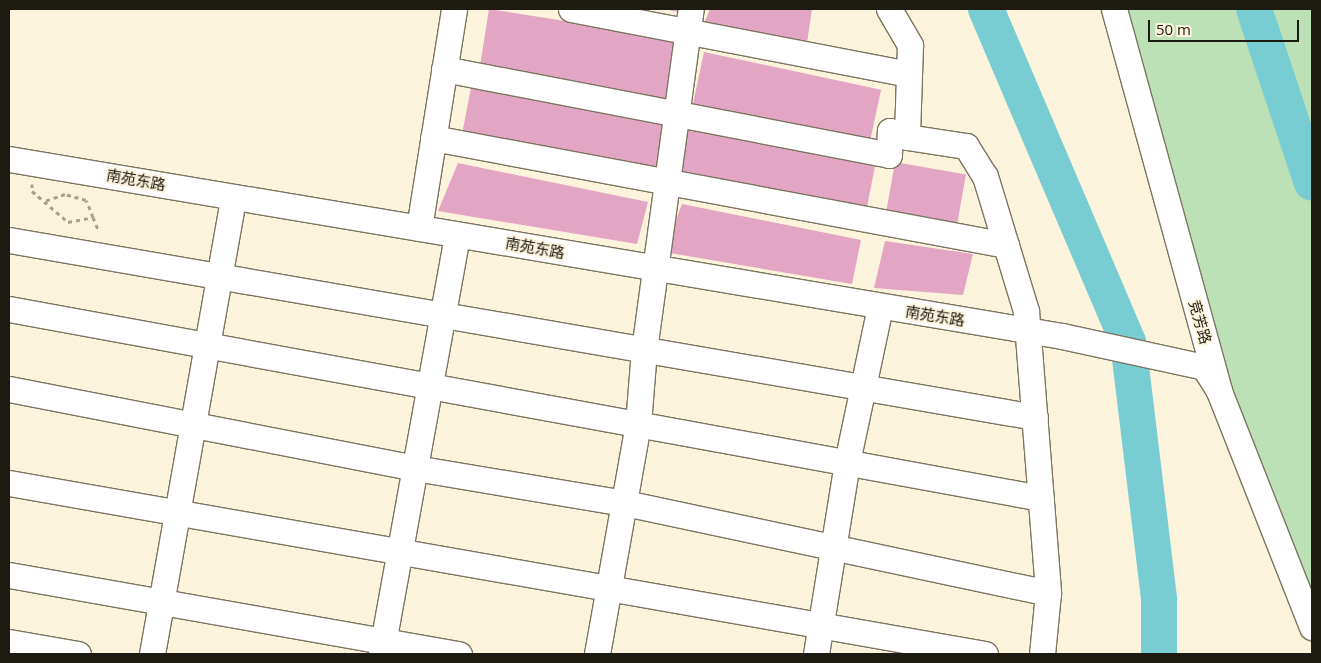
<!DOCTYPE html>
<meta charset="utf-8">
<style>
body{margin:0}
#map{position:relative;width:1321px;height:663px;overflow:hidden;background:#fcf3dc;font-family:"Open Sans","Noto Sans SC",sans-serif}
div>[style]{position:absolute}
.green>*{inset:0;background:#bde1b7}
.river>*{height:36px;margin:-18px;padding:0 18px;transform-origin:18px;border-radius:18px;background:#77cdd1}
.building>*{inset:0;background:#e3a5c4;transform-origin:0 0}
.path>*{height:3px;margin-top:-1.5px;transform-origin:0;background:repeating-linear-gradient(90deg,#a6a08e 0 4px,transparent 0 8px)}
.roads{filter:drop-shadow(1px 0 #7c7460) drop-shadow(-1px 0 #7c7460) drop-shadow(0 1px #7c7460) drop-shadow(0 -1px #7c7460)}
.minor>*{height:25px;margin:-12.5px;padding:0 12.5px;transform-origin:12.5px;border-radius:12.5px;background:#fff}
span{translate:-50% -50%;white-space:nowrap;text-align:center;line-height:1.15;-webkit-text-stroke:4px #fcf3dc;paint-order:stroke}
.street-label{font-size:15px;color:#1d1a12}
.frame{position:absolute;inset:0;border:10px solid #1d1a12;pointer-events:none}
.scale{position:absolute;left:1148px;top:20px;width:151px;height:22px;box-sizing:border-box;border:2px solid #1d1a12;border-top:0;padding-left:6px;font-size:15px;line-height:18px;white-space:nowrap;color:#1d1a12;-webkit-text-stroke:4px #fcf3dc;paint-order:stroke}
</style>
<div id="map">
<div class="green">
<i style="clip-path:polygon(1114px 9px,1254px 9px,1275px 74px,1264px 9px,1312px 9px,1312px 177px,1281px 95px,1312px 183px,1312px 627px,1219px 391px)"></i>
</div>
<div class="river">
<i style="left:986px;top:9px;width:362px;rotate:66.9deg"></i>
<i style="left:1128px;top:342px;width:260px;rotate:83.1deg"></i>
<i style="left:1159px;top:600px;width:54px;rotate:90deg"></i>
<i style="left:1254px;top:9px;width:183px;rotate:71.6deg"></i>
</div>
<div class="building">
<i style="left:489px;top:9px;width:190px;height:63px;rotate:9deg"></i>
<i style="clip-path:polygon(664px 9px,678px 9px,678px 12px)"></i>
<i style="clip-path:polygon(710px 9px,812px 9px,806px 50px,703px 26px)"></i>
<i style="left:704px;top:52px;width:181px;height:57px;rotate:12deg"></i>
<i style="left:471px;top:88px;width:197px;height:62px;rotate:11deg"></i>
<i style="left:688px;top:127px;width:191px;height:61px;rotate:11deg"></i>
<i style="left:895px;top:162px;width:72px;height:53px;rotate:10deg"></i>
<i style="clip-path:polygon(458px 163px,648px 202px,637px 244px,438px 211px)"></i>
<i style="clip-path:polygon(682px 204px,861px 240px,852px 284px,664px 252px)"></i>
<i style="clip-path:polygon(885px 241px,973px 254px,963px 295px,874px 288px)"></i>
</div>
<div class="path">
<i style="left:32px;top:184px;width:7px;rotate:90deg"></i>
<i style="left:32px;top:191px;width:48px;rotate:40.7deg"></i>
<i style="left:68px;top:222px;width:25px;rotate:-11deg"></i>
<i style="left:93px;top:217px;width:18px;rotate:-112deg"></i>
<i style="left:86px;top:200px;width:22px;rotate:-164deg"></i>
<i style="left:65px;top:194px;width:21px;rotate:161deg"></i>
<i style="left:93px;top:217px;width:16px;rotate:68deg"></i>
</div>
<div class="roads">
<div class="minor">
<i style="left:571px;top:9px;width:344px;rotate:10.9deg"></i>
<i style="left:889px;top:9px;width:42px;rotate:59.7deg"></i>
<i style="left:910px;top:45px;width:92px;rotate:91.9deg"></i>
<i style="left:907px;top:137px;width:60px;rotate:8.7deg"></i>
<i style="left:966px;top:146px;width:36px;rotate:58deg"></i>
<i style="left:985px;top:176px;width:141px;rotate:73.1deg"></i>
<i style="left:1026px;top:311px;width:283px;rotate:85.5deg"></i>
<i style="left:1048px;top:593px;width:61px;rotate:95.6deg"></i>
<i style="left:1114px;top:9px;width:396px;rotate:74.6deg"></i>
<i style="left:1219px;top:391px;width:254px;rotate:68.5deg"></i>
<i style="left:444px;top:69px;width:453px;rotate:10.9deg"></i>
<i style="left:889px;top:155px;width:24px;rotate:-88deg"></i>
<i style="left:890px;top:131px;width:18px;rotate:19deg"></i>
<i style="left:433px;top:138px;width:583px;rotate:10.58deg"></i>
<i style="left:9px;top:159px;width:1068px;rotate:9.54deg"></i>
<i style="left:1062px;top:336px;width:145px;rotate:12.3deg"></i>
<i style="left:1204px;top:367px;width:28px;rotate:58deg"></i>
<i style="left:419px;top:228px;width:222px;rotate:-80.9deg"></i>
<i style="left:9px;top:240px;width:1041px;rotate:9.79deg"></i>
<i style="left:9px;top:309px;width:1049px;rotate:10.38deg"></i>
<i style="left:9px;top:389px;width:414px;rotate:11deg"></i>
<i style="left:415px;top:468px;width:213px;rotate:9.5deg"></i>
<i style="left:625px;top:503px;width:432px;rotate:12deg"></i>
<i style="left:9px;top:483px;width:991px;rotate:9.94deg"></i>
<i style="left:9px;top:575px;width:457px;rotate:10deg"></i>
<i style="left:9px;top:642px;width:70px;rotate:9.9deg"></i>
<i style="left:152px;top:654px;width:464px;rotate:-79.9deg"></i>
<i style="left:381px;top:654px;width:426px;rotate:-79.7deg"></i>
<i style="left:597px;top:654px;width:234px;rotate:-79.9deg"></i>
<i style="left:638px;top:424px;width:74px;rotate:-85.4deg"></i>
<i style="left:644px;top:350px;width:344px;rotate:-82.2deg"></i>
<i style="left:816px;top:654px;width:194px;rotate:-80.8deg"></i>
<i style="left:847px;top:462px;width:158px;rotate:-78deg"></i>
</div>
</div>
<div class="street-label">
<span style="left:136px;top:180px;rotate:10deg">南苑东路</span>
<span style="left:535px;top:248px;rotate:10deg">南苑东路</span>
<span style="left:935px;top:316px;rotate:9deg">南苑东路</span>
<span style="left:1200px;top:322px;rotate:74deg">竞芳路</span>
</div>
<div class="frame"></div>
<div class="scale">50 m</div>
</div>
